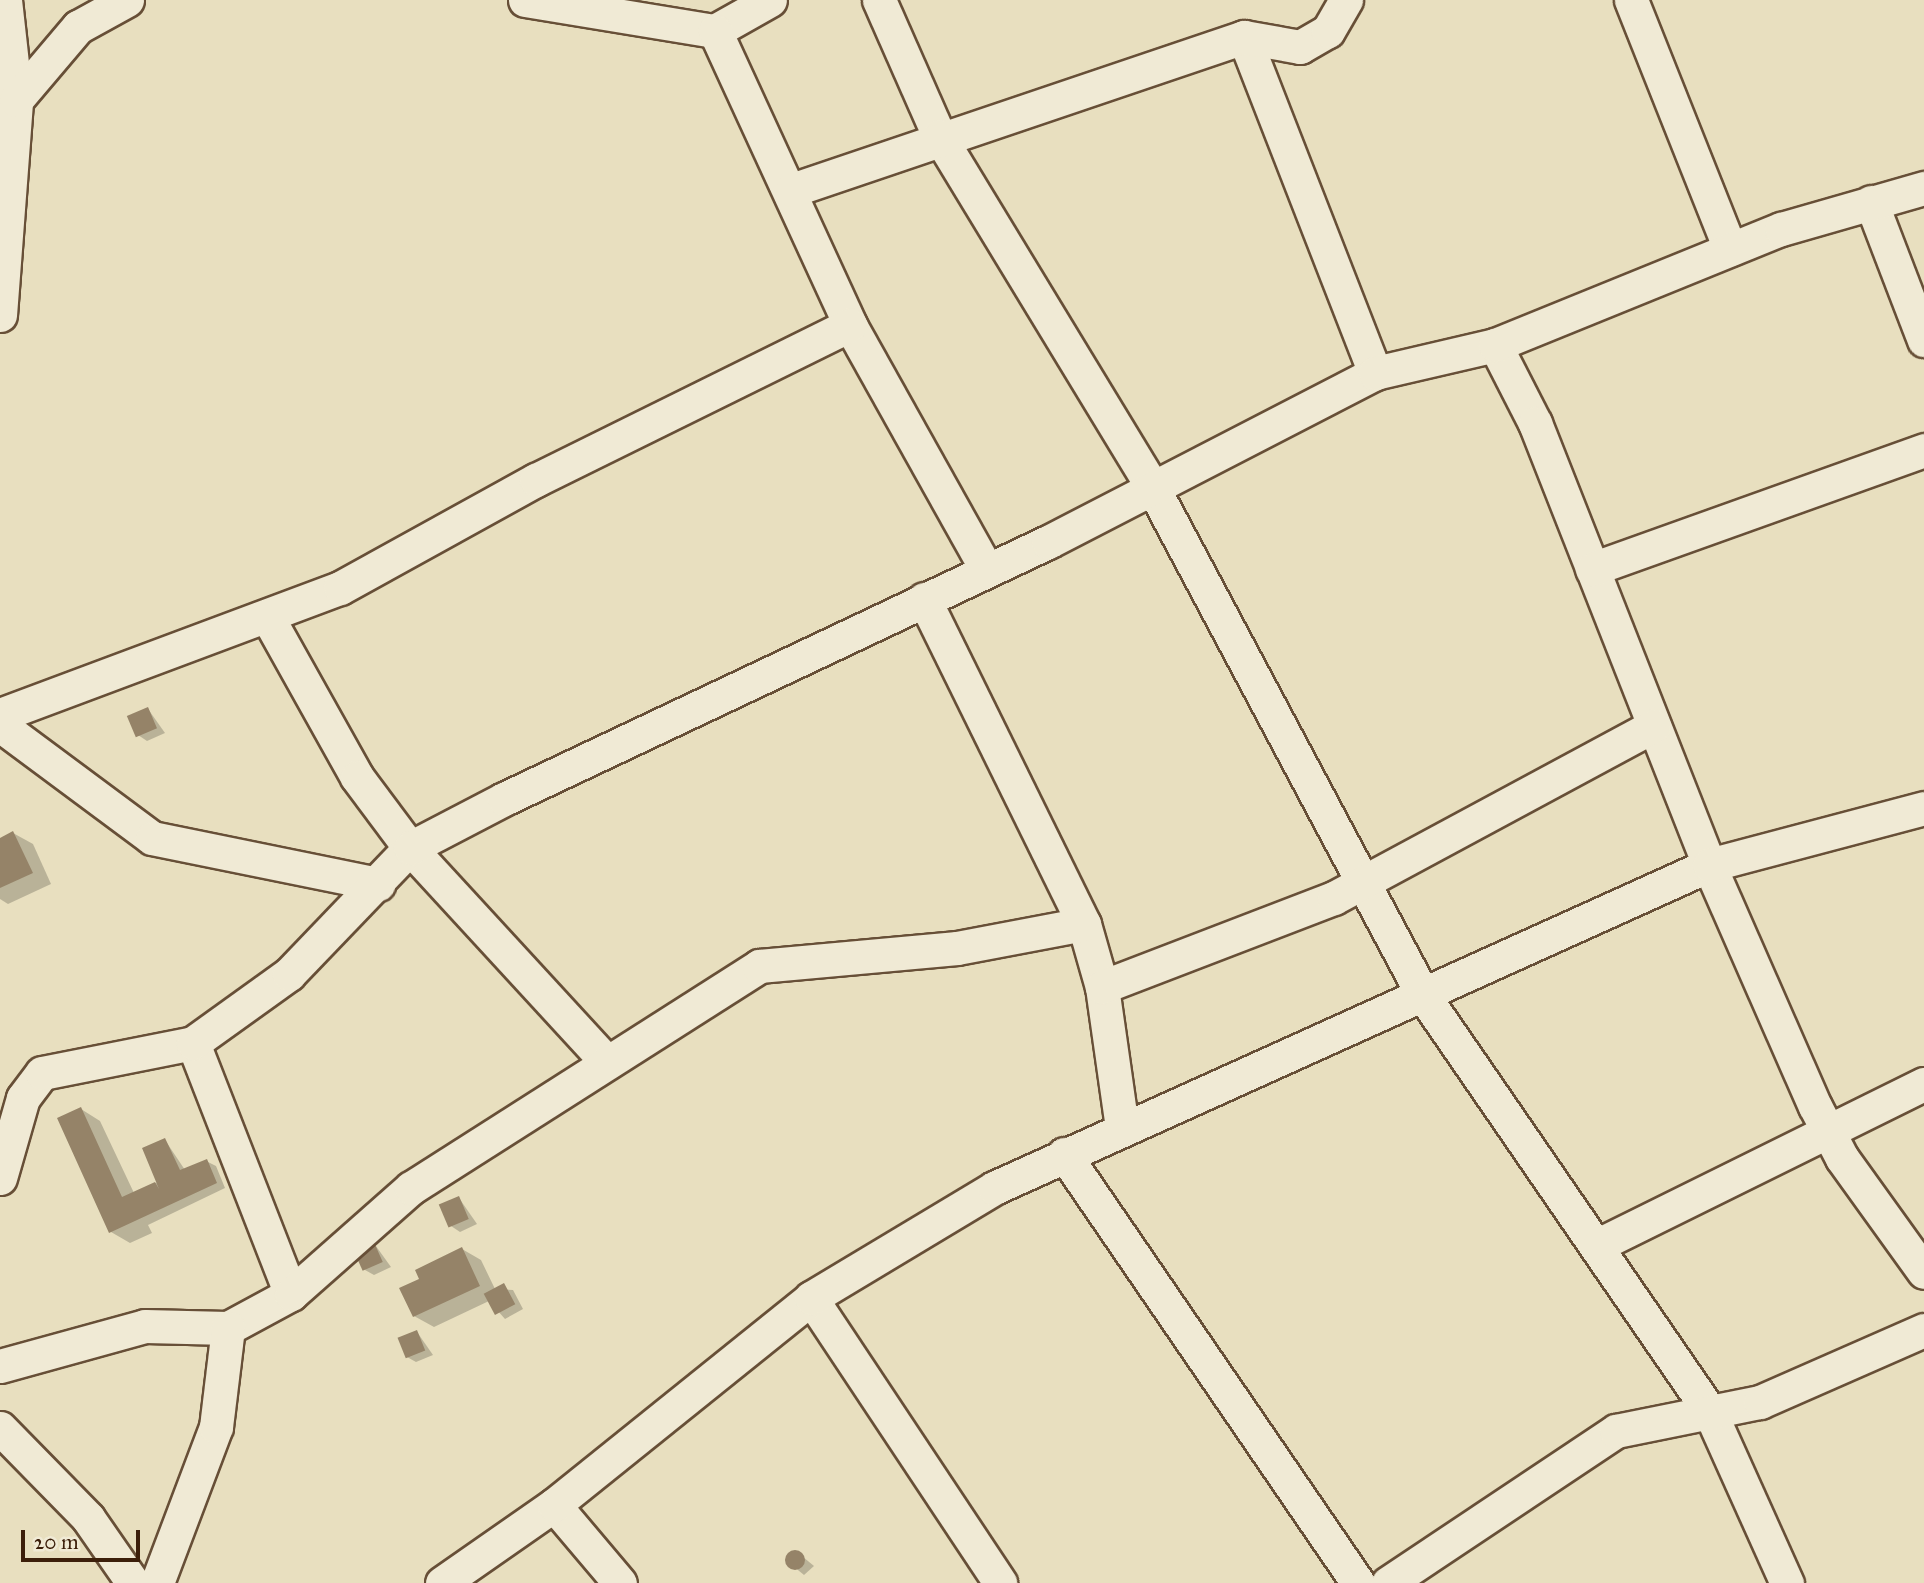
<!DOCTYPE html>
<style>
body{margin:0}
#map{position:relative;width:1924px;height:1583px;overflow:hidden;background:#e8dfbf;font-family:"IM FELL Great Primer",serif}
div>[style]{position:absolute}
.shadow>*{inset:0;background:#0003}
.building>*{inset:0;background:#958368;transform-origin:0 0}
.round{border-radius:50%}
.roads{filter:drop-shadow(2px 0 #674f37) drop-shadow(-2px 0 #674f37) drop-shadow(0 2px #674f37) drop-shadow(0 -2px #674f37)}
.street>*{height:33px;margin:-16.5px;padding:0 16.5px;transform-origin:16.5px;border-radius:16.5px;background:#f0ead5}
span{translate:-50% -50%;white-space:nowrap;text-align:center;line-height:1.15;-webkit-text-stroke:5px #f0ead5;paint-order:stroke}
.scale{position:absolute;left:21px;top:1530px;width:119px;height:32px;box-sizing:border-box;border:4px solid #3c1f0a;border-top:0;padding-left:9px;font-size:21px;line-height:24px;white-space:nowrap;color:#3c1f0a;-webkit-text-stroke:5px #f0ead5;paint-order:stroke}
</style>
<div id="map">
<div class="shadow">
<i style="clip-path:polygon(148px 709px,165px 733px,147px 741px,138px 735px)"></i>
<i style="clip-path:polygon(13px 833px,33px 844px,51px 884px,8px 904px,0 899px,0 840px)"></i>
<i style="clip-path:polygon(81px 1109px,100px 1121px,134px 1193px,158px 1182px,165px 1140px,185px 1170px,206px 1161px,216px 1166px,225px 1188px,148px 1225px,152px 1233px,130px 1243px,111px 1232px)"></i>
<i style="clip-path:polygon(459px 1198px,477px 1224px,460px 1232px,451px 1226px)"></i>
<i style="clip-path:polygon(373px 1242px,391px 1267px,374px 1275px,365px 1270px)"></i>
<i style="clip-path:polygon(462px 1249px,481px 1260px,495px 1289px,513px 1290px,523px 1309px,505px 1319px,489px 1301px,434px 1327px,414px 1316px)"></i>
<i style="clip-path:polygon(417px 1332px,433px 1355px,416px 1362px,407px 1357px)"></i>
<i style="clip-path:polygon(797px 1552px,814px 1566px,804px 1575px,787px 1561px)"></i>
</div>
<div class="building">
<i style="left:148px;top:707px;width:23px;height:23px;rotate:67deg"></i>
<i style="clip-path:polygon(13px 831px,33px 873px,0 888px,0 838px)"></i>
<i style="clip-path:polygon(81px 1107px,122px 1197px,155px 1182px,159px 1189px,142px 1148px,165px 1138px,180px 1170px,207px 1159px,217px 1183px,109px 1233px,57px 1118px)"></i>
<i style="left:459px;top:1196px;width:25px;height:22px;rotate:67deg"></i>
<i style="left:373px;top:1240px;width:24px;height:22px;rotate:66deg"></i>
<i style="clip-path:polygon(462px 1247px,480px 1286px,413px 1317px,399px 1288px,419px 1279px,415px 1270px)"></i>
<i style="left:504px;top:1283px;width:24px;height:23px;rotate:62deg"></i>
<i style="left:417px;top:1330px;width:22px;height:21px;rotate:68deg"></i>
<i class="round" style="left:785px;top:1550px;width:20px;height:20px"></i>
</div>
<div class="roads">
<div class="street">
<i style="left:5px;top:0;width:101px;rotate:83.7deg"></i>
<i style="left:525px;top:0;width:193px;rotate:9.3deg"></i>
<i style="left:715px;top:31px;width:63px;rotate:-29.4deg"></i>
<i style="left:879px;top:0;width:149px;rotate:66.2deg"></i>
<i style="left:939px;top:136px;width:414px;rotate:58.7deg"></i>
<i style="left:1154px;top:490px;width:572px;rotate:61.96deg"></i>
<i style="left:1423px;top:995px;width:506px;rotate:55.46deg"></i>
<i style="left:1710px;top:1412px;width:188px;rotate:65.8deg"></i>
<i style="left:1631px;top:0;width:268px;rotate:68.3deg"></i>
<i style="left:715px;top:31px;width:324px;rotate:65.3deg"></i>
<i style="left:850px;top:325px;width:278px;rotate:60.8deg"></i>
<i style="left:1244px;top:37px;width:361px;rotate:68.7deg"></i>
<i style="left:792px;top:190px;width:477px;rotate:-18.7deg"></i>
<i style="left:1244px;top:37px;width:57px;rotate:10.1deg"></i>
<i style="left:1300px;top:47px;width:32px;rotate:-30deg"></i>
<i style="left:1328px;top:31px;width:36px;rotate:-60deg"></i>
<i style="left:1871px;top:202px;width:148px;rotate:69deg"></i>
<i style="left:0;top:315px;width:216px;rotate:-85.7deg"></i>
<i style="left:16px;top:100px;width:96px;rotate:-49.7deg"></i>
<i style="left:78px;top:27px;width:56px;rotate:-28.9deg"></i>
<i style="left:1495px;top:345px;width:88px;rotate:62.9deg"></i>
<i style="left:1535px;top:423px;width:475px;rotate:68.5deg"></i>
<i style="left:1709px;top:865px;width:263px;rotate:66.3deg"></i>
<i style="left:1815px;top:1106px;width:59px;rotate:62.6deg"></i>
<i style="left:1842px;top:1158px;width:140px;rotate:54.3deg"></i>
<i style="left:1592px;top:569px;width:353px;rotate:-19.7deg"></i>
<i style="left:924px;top:599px;width:362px;rotate:63.8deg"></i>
<i style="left:1084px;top:924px;width:66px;rotate:74.1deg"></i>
<i style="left:1102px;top:987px;width:142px;rotate:81.9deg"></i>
<i style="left:267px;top:616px;width:184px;rotate:60.8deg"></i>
<i style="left:357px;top:777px;width:89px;rotate:53.3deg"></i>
<i style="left:410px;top:848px;width:289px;rotate:47.4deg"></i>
<i style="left:0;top:715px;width:363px;rotate:-20.5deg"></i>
<i style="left:340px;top:588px;width:224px;rotate:-28.9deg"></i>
<i style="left:536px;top:480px;width:350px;rotate:-26.3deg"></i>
<i style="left:0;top:725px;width:189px;rotate:36.6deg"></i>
<i style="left:152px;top:838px;width:231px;rotate:11.5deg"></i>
<i style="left:1102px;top:987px;width:248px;rotate:-21deg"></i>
<i style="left:1334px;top:898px;width:363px;rotate:-28.3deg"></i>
<i style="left:193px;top:1043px;width:269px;rotate:68.7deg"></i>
<i style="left:1064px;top:1154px;width:520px;rotate:55.58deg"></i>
<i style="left:0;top:1178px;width:83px;rotate:-74deg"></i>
<i style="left:23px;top:1098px;width:31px;rotate:-53deg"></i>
<i style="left:42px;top:1073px;width:154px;rotate:-11.2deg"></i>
<i style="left:193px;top:1043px;width:118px;rotate:-35.7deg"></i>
<i style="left:289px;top:974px;width:175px;rotate:-46.2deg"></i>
<i style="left:410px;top:848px;width:106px;rotate:-27.5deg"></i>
<i style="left:504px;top:799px;width:602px;rotate:-25.29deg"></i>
<i style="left:1048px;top:542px;width:368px;rotate:-27.3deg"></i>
<i style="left:1375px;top:373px;width:123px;rotate:-13.1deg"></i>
<i style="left:1495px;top:345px;width:309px;rotate:-22.1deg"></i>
<i style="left:1781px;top:229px;width:149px;rotate:-16deg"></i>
<i style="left:1600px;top:1244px;width:361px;rotate:-26.3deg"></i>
<i style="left:811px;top:1298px;width:342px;rotate:56.4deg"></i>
<i style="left:0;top:1366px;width:150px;rotate:-15.4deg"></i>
<i style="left:145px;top:1326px;width:83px;rotate:1.4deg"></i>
<i style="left:228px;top:1328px;width:72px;rotate:-28.4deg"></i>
<i style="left:291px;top:1294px;width:160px;rotate:-41.5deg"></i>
<i style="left:411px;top:1188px;width:413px;rotate:-32.5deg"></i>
<i style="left:759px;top:966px;width:199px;rotate:-5.2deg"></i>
<i style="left:957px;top:948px;width:129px;rotate:-10.7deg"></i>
<i style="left:0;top:1428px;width:126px;rotate:45.6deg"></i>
<i style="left:88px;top:1518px;width:79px;rotate:55.3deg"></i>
<i style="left:554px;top:1505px;width:102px;rotate:49.8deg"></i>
<i style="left:157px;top:1583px;width:167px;rotate:-69.3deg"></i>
<i style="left:216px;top:1427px;width:100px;rotate:-83.1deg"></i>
<i style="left:442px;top:1583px;width:136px;rotate:-34.9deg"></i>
<i style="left:554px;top:1505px;width:330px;rotate:-38.8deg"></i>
<i style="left:811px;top:1298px;width:214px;rotate:-31deg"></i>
<i style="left:994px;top:1188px;width:785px;rotate:-24.31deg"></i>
<i style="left:1709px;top:865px;width:222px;rotate:-14.8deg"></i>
<i style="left:1388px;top:1583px;width:274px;rotate:-33.7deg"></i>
<i style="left:1616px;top:1431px;width:147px;rotate:-11.4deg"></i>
<i style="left:1760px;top:1402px;width:179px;rotate:-23.7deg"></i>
</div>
</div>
<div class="scale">20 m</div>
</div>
